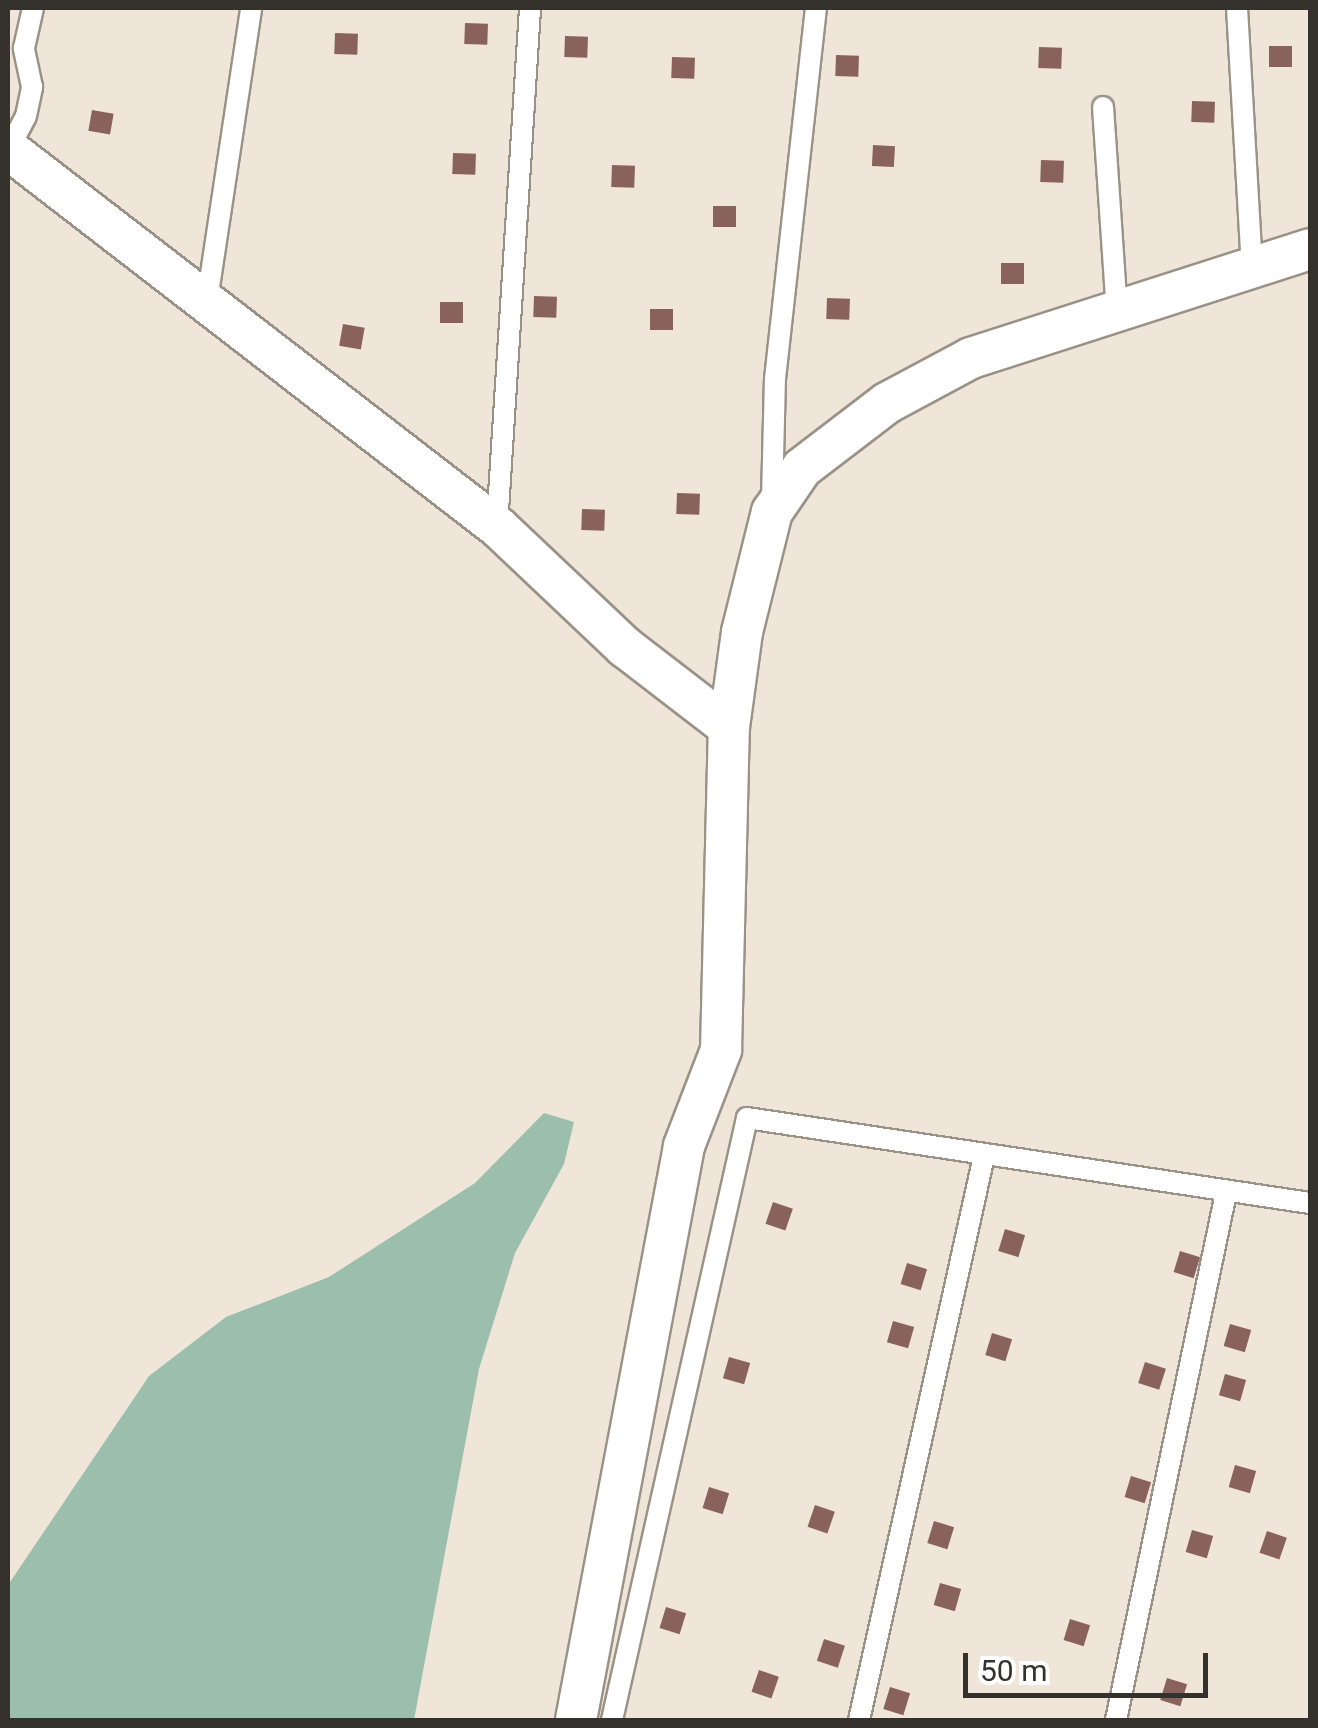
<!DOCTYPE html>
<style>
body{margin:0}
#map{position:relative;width:1318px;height:1728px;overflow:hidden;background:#efe6d9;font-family:Roboto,sans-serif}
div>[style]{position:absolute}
.green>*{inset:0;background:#9cbfad}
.building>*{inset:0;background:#89625b;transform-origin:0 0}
.roads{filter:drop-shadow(2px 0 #9a9286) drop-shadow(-2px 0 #9a9286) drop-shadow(0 2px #9a9286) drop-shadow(0 -2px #9a9286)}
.lane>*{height:20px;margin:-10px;padding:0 10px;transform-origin:10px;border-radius:10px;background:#fff}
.street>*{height:40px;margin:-20px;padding:0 20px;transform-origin:20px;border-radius:20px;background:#fff}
span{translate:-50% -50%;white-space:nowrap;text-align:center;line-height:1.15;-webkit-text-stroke:10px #fff;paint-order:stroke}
.frame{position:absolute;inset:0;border:10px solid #35322d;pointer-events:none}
.scale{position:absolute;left:963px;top:1653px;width:245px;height:45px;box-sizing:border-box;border:5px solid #35322d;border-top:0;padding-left:12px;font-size:30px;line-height:35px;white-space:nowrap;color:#35322d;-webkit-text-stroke:8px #fff;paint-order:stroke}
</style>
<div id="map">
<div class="green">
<i style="clip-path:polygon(544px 1113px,574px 1122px,564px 1164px,515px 1253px,479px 1369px,414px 1720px,8px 1720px,8px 1585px,149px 1376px,226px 1317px,329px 1277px,475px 1183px)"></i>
</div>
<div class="building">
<i style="left:465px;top:23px;width:23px;height:21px;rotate:2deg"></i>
<i style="left:335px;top:33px;width:23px;height:21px;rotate:2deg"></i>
<i style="left:565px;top:36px;width:23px;height:21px;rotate:2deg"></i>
<i style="left:1292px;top:46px;width:21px;height:23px;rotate:90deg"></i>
<i style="left:1039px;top:47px;width:23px;height:21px;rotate:2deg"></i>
<i style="left:836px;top:55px;width:23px;height:21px;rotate:2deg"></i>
<i style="left:672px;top:57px;width:23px;height:21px;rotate:2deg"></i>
<i style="left:1192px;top:101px;width:23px;height:21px;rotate:2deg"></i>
<i style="left:92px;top:110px;width:22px;height:21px;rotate:10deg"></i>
<i style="left:873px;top:145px;width:22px;height:21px;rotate:3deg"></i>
<i style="left:453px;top:153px;width:23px;height:21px;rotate:2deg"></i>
<i style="left:1041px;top:160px;width:23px;height:22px;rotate:2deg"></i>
<i style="left:612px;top:165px;width:23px;height:22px;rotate:2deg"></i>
<i style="left:713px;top:206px;width:23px;height:21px"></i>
<i style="left:1001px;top:263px;width:23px;height:21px"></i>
<i style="left:534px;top:296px;width:23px;height:21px;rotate:2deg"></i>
<i style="left:827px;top:298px;width:23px;height:21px;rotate:2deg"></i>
<i style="left:440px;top:302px;width:23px;height:21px"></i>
<i style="left:650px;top:309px;width:23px;height:21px"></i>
<i style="left:343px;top:324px;width:22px;height:22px;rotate:10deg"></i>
<i style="left:677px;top:493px;width:23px;height:21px;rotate:2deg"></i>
<i style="left:582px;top:509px;width:23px;height:21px;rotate:2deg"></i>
<i style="left:773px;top:1202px;width:21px;height:23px;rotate:19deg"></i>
<i style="left:1005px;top:1229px;width:21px;height:23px;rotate:17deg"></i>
<i style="left:1180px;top:1251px;width:21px;height:22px;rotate:17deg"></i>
<i style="left:907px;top:1263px;width:21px;height:22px;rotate:17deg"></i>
<i style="left:893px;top:1321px;width:22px;height:22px;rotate:16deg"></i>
<i style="left:1230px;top:1324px;width:22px;height:23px;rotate:16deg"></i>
<i style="left:992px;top:1333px;width:21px;height:23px;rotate:17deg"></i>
<i style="left:729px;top:1357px;width:22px;height:22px;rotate:16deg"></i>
<i style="left:1145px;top:1362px;width:22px;height:22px;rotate:18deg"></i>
<i style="left:1225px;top:1374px;width:22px;height:22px;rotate:16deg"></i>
<i style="left:1235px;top:1465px;width:22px;height:23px;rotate:16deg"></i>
<i style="left:1131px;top:1476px;width:21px;height:22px;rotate:17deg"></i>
<i style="left:709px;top:1487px;width:21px;height:22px;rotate:17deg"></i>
<i style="left:815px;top:1505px;width:21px;height:23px;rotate:19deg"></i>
<i style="left:934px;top:1521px;width:21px;height:23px;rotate:17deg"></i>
<i style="left:1192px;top:1530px;width:22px;height:23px;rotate:16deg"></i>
<i style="left:1267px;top:1531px;width:21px;height:23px;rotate:19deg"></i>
<i style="left:940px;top:1583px;width:22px;height:23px;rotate:16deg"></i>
<i style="left:666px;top:1607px;width:21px;height:22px;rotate:17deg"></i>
<i style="left:1070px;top:1619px;width:21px;height:22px;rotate:17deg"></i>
<i style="left:824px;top:1639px;width:22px;height:23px;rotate:18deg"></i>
<i style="left:759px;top:1670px;width:21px;height:23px;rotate:19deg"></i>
<i style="left:1167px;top:1678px;width:21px;height:23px;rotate:17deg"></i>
<i style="left:890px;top:1687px;width:21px;height:23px;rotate:17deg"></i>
</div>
<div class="roads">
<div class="lane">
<i style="left:1237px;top:8px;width:259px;rotate:86.7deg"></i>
<i style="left:1103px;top:107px;width:203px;rotate:86.1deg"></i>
<i style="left:8px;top:150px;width:38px;rotate:-62deg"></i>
<i style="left:26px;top:116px;width:30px;rotate:-78deg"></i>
<i style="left:32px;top:87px;width:40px;rotate:-102deg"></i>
<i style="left:24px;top:48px;width:41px;rotate:-77.3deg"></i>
<i style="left:206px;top:307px;width:302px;rotate:-81.4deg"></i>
<i style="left:772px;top:500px;width:121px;rotate:-88.6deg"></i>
<i style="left:775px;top:379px;width:373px;rotate:-83.7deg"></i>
<i style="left:497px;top:526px;width:519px;rotate:-86.35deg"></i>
<i style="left:612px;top:1720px;width:617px;rotate:-77.36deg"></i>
<i style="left:747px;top:1118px;width:569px;rotate:8.59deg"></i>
<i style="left:859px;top:1720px;width:578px;rotate:-77.5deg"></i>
<i style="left:1116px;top:1720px;width:538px;rotate:-78.21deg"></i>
</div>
<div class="street">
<i style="left:8px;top:149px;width:620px;rotate:37.66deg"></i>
<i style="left:499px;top:528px;width:173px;rotate:43.4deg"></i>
<i style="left:625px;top:647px;width:131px;rotate:37.6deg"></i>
<i style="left:576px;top:1720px;width:584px;rotate:-79.34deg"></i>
<i style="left:684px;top:1146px;width:103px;rotate:-68.9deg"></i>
<i style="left:721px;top:1050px;width:323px;rotate:-88.6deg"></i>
<i style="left:729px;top:727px;width:96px;rotate:-82.2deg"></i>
<i style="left:742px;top:632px;width:124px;rotate:-76deg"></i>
<i style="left:772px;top:512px;width:53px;rotate:-55.7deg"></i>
<i style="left:802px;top:468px;width:107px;rotate:-37.4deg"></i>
<i style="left:887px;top:403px;width:95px;rotate:-28.2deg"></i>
<i style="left:971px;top:358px;width:356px;rotate:-17.8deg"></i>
</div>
</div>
<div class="frame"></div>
<div class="scale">50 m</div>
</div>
